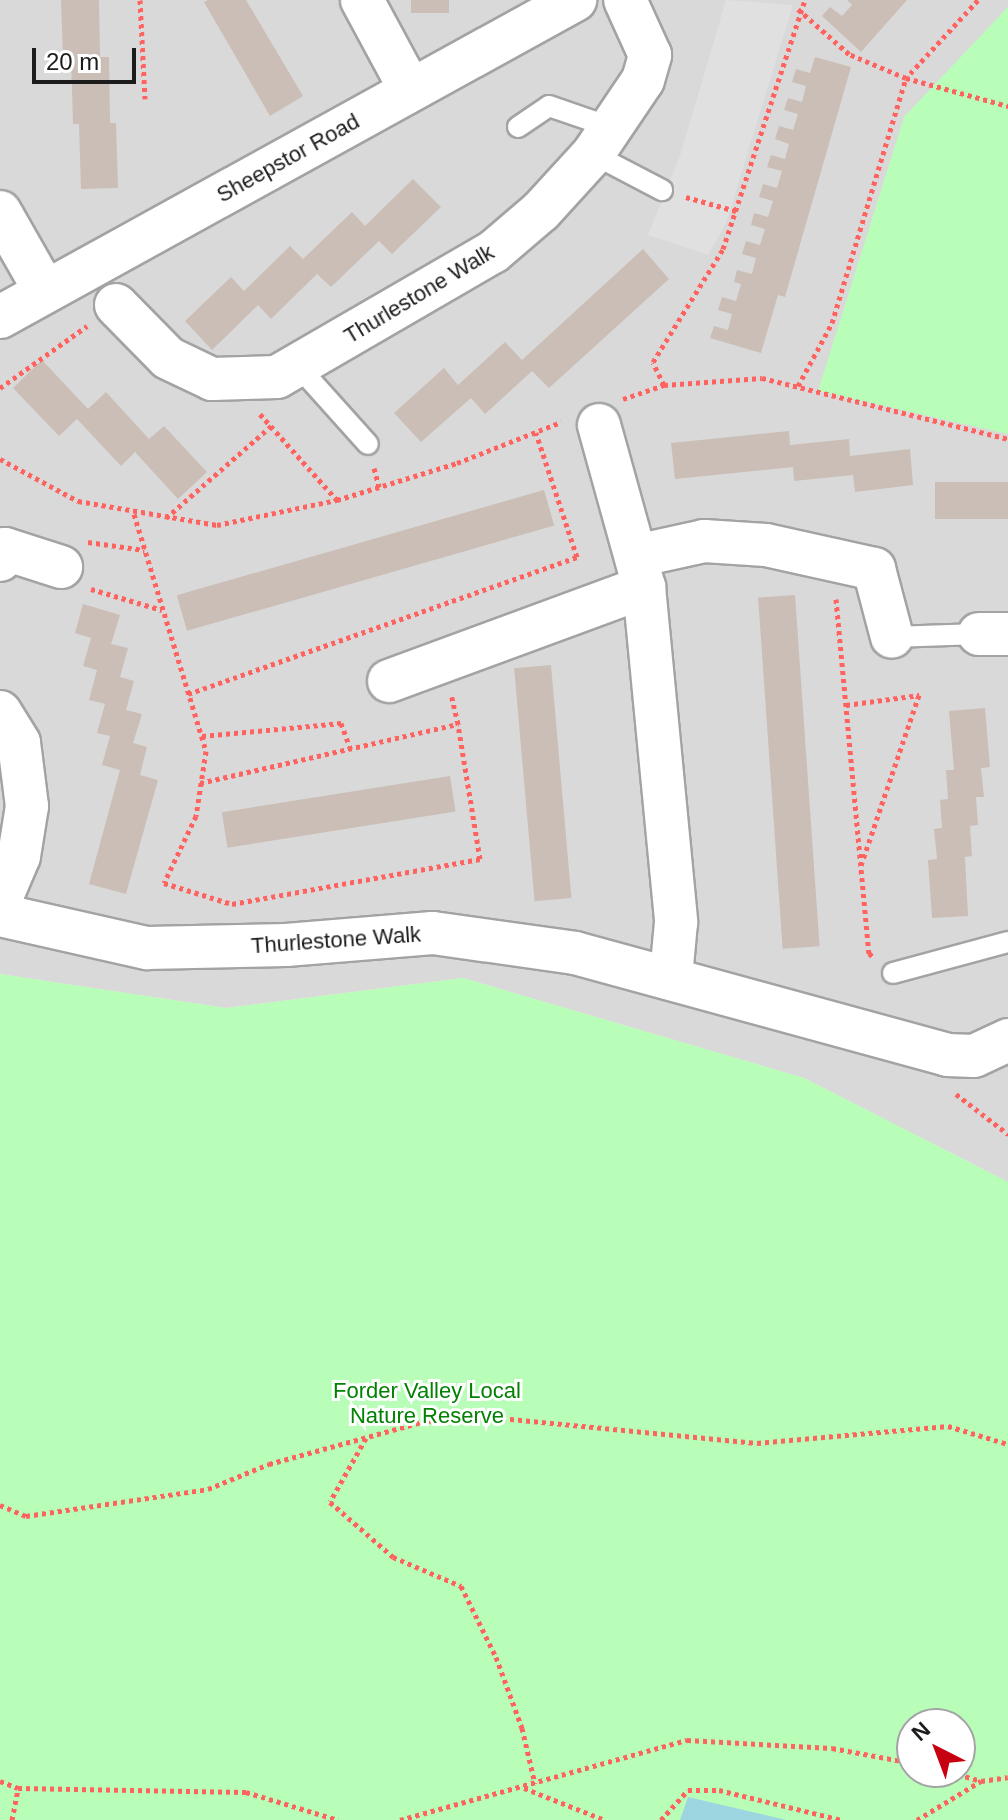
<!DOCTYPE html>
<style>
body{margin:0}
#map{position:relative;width:1008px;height:1820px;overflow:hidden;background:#eee8e0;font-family:Arial,sans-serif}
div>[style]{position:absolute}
.residential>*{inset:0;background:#dad9d9}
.park>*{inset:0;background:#b8fdb8}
.parking>*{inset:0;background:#e0e0e0}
.water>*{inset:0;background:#9dd6e0}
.building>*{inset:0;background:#cabeb6;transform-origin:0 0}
.path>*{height:5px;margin-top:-2.5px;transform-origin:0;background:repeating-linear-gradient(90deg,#ff6360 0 4px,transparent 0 8px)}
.roads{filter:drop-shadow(2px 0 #a3a3a3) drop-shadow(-2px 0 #a3a3a3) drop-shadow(0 2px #a3a3a3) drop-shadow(0 -2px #a3a3a3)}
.lane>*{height:20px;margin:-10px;padding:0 10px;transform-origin:10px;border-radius:10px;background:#fff}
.street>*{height:42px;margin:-21px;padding:0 21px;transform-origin:21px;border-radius:21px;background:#fff}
span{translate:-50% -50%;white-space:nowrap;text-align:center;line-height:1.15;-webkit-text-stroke:6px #fff;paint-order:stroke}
.street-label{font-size:22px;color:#1c1c1c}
.park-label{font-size:22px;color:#038103}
.north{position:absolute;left:896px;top:1708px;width:80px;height:80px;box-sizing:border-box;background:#fff;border:2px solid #a4a4a4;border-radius:50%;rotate:318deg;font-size:22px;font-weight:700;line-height:32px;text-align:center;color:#1c1c1c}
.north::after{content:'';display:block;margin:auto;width:28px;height:36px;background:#c70011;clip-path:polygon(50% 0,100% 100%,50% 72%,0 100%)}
.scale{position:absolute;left:32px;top:48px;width:104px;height:36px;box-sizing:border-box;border:4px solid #1c1c1c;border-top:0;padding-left:10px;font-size:24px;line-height:28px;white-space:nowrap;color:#1c1c1c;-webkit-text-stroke:6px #fff;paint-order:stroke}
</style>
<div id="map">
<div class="residential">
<i style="clip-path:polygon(0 0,1008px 0,1008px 1182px,804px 1078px,463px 978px,226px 1008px,0 974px)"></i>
</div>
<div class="park">
<i style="clip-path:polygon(1008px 7px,1008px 434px,818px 391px,904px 117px)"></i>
<i style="clip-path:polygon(evenodd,0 974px,226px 1008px,463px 978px,804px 1078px,1008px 1182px,1008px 1820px,0 1820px,0 974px,912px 1724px,960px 1724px,960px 1772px,912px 1772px,912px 1724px)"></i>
</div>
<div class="parking">
<i style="clip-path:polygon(726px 0,793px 5px,726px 223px,708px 255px,648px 235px,680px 156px)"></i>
</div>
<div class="water">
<i style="clip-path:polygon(688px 1797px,786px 1820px,680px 1820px)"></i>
</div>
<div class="building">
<i style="clip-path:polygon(61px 0,99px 0,100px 57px,109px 57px,110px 123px,116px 123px,118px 188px,81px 189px,79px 124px,73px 124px,71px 58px,63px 58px)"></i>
<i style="clip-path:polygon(208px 0,246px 0,303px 96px,270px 116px,204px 2px)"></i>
<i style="left:411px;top:0;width:38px;height:13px"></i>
<i style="clip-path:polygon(847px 0,907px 0,861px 52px,822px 16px,830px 7px,842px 16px,852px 5px)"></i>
<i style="clip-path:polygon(815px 57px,851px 67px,785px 297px,778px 295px,761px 353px,710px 338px,714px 326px,728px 330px,732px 314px,718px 310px,722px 297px,736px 301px,741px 284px,734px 282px,737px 270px,752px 274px,756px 258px,742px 254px,746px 241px,760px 245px,765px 229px,751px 225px,754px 213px,768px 217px,773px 201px,759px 197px,763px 184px,777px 188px,782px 171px,767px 167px,771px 155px,785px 159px,789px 144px,775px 139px,779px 126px,793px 130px,798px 114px,784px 110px,788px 98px,802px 102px,806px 86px,792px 82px,796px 69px,810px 73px)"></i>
<i style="clip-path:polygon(413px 179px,441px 207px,392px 254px,379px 241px,331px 287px,317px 274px,271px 319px,258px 305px,212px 350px,185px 321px,231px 277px,244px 291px,290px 246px,303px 259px,352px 212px,365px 226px)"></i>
<i style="clip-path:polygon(643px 249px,669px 279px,549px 388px,532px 371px,485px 414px,471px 398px,421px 442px,394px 413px,444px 368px,458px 385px,505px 342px,522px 360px)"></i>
<i style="clip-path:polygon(42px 360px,88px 409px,106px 392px,149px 439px,164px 426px,207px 472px,178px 499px,135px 452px,121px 466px,77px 419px,59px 436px,13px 388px)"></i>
<i style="clip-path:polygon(789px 431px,790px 445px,849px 439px,850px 456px,910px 449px,913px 485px,855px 492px,853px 475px,794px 481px,793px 467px,675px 479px,671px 443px)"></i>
<i style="left:1008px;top:482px;width:37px;height:73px;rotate:90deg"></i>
<i style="left:544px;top:490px;width:37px;height:382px;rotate:74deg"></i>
<i style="left:795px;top:595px;width:352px;height:37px;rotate:86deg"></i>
<i style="clip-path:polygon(83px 604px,120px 615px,111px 644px,128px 648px,120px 677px,134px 681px,126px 710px,142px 714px,133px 743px,147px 747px,140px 775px,158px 780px,126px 894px,89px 884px,120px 770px,102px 765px,110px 736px,97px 733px,105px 704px,89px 700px,97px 670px,83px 666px,91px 638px,75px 633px)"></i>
<i style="left:551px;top:665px;width:234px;height:37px;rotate:85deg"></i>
<i style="clip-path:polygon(985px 708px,990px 767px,981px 768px,984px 797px,976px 797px,978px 825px,970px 826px,972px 856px,965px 857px,968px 916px,932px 918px,928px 860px,937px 859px,934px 829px,942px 828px,940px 800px,948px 799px,946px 770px,954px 770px,949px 711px)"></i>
<i style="left:450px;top:776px;width:36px;height:231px;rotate:81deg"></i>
</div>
<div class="path">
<i style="left:140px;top:0;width:99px;rotate:87.1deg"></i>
<i style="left:978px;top:0;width:106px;rotate:132.7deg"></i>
<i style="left:906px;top:78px;width:106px;rotate:15.4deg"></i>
<i style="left:686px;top:197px;width:52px;rotate:15.6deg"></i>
<i style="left:664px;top:385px;width:25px;rotate:-116deg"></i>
<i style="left:653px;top:362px;width:133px;rotate:-58.2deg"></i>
<i style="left:723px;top:249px;width:262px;rotate:-71.8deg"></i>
<i style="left:798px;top:386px;width:72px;rotate:-61.6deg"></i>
<i style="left:832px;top:323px;width:256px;rotate:-73.2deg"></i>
<i style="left:906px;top:78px;width:62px;rotate:-157.2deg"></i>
<i style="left:849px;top:54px;width:68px;rotate:-138.6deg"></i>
<i style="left:0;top:388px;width:107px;rotate:-35.5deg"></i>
<i style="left:623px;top:399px;width:43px;rotate:-18.9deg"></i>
<i style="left:664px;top:385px;width:98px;rotate:-4.1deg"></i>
<i style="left:762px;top:378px;width:253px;rotate:13.9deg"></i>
<i style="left:260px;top:414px;width:115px;rotate:48.2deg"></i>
<i style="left:0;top:459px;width:89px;rotate:28.3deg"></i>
<i style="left:78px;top:501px;width:141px;rotate:9.8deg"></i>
<i style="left:217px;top:525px;width:123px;rotate:-11.8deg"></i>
<i style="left:337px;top:500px;width:126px;rotate:-17.1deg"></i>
<i style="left:457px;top:463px;width:112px;rotate:-21.5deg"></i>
<i style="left:374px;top:468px;width:20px;rotate:75deg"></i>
<i style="left:134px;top:514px;width:248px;rotate:73.1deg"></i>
<i style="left:206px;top:751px;width:66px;rotate:98.7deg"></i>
<i style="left:196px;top:816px;width:74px;rotate:115.5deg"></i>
<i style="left:164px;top:883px;width:71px;rotate:17.2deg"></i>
<i style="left:232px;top:904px;width:252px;rotate:-10.3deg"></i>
<i style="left:480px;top:859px;width:137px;rotate:-99.3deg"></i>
<i style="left:166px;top:518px;width:140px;rotate:-41.2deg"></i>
<i style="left:88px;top:542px;width:57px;rotate:8.1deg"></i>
<i style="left:91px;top:589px;width:74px;rotate:16.5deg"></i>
<i style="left:836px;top:599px;width:356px;rotate:84.7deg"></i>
<i style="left:869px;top:953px;width:6px;rotate:45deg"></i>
<i style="left:188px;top:694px;width:412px;rotate:-19.4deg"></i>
<i style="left:577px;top:557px;width:131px;rotate:-108.3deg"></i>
<i style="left:846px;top:705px;width:74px;rotate:-7.8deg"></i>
<i style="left:919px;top:695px;width:180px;rotate:108.8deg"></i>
<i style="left:202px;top:736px;width:140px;rotate:-5.3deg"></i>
<i style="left:341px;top:723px;width:29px;rotate:70deg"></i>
<i style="left:200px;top:783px;width:265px;rotate:-12.9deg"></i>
<i style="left:458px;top:724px;width:28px;rotate:-103deg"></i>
<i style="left:956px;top:1094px;width:66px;rotate:37.6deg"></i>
<i style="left:366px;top:1438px;width:73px;rotate:119.4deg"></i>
<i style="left:330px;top:1502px;width:84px;rotate:41.1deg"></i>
<i style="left:393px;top:1557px;width:74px;rotate:23.1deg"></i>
<i style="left:461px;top:1586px;width:79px;rotate:63.8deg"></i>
<i style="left:496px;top:1657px;width:76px;rotate:69.9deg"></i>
<i style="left:522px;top:1728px;width:57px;rotate:76.9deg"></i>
<i style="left:0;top:1505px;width:28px;rotate:23deg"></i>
<i style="left:26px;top:1516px;width:184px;rotate:-8.4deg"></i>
<i style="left:208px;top:1489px;width:66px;rotate:-22.3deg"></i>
<i style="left:269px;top:1464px;width:158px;rotate:-15.4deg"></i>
<i style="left:421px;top:1422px;width:49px;rotate:-8.1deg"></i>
<i style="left:470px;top:1415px;width:288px;rotate:5.6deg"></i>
<i style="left:757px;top:1443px;width:192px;rotate:-5.1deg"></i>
<i style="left:948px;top:1426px;width:63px;rotate:16.7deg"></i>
<i style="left:950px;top:1772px;width:32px;rotate:16deg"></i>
<i style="left:981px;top:1781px;width:27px;rotate:-8deg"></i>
<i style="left:0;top:1781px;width:19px;rotate:21deg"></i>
<i style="left:18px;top:1788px;width:228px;rotate:1deg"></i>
<i style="left:246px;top:1792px;width:96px;rotate:16.9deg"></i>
<i style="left:524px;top:1788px;width:87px;rotate:21.6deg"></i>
<i style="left:12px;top:1820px;width:33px;rotate:-79deg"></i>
<i style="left:400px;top:1820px;width:298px;rotate:-15.6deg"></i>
<i style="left:687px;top:1740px;width:145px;rotate:3.2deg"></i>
<i style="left:832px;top:1748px;width:81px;rotate:10.6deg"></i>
<i style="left:661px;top:1820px;width:40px;rotate:-48deg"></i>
<i style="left:688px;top:1790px;width:31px"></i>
<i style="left:719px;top:1790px;width:127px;rotate:13.7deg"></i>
<i style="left:917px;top:1820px;width:75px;rotate:-31.4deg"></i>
</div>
<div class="roads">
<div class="lane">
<i style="left:518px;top:127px;width:37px;rotate:-34deg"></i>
<i style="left:549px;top:106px;width:68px;rotate:19deg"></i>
<i style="left:593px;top:154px;width:78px;rotate:27.6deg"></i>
<i style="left:297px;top:365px;width:106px;rotate:48.1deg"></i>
<i style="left:892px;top:637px;width:87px;rotate:-2deg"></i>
<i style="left:893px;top:973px;width:119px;rotate:-15.1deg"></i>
</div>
<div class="street">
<i style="left:362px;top:0;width:101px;rotate:61.7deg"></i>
<i style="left:0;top:212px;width:91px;rotate:60.3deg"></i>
<i style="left:116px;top:305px;width:74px;rotate:45.5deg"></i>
<i style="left:168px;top:358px;width:49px;rotate:25.5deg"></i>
<i style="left:212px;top:379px;width:65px;rotate:-1.8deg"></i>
<i style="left:277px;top:377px;width:250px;rotate:-30.1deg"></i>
<i style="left:493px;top:252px;width:63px;rotate:-40.5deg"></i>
<i style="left:541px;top:211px;width:77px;rotate:-47.6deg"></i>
<i style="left:593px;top:154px;width:89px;rotate:-56deg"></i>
<i style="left:643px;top:80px;width:26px;rotate:-74deg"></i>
<i style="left:650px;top:55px;width:60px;rotate:-114.4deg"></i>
<i style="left:0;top:317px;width:657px;rotate:-28.87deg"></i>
<i style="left:599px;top:425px;width:168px;rotate:74.5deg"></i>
<i style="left:644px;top:587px;width:337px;rotate:84.5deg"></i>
<i style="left:676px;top:922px;width:55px;rotate:95.2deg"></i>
<i style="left:636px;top:556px;width:70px;rotate:-12.4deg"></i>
<i style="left:704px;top:541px;width:62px;rotate:3.7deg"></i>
<i style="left:766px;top:545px;width:111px;rotate:12.5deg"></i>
<i style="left:874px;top:569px;width:70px;rotate:75.2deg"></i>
<i style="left:0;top:560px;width:12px;rotate:-66deg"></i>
<i style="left:5px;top:549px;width:59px;rotate:17.8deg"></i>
<i style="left:979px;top:634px;width:29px"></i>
<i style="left:389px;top:681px;width:272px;rotate:-20.2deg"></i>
<i style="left:0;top:712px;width:36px;rotate:58deg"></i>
<i style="left:19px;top:743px;width:64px;rotate:82.8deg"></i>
<i style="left:27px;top:806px;width:51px;rotate:99.1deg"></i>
<i style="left:19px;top:856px;width:49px;rotate:112.9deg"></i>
<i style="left:0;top:915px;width:151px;rotate:12.7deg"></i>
<i style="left:147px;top:948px;width:139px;rotate:-1.2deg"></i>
<i style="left:286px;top:945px;width:147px;rotate:-4.7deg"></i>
<i style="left:433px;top:933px;width:143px;rotate:8deg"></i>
<i style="left:575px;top:953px;width:386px;rotate:15.3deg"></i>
<i style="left:947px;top:1055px;width:27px;rotate:2deg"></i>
<i style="left:974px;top:1056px;width:38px;rotate:-25deg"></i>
</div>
</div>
<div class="street-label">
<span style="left:288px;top:158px;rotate:-29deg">Sheepstor Road</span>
<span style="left:419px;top:294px;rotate:-31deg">Thurlestone Walk</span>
<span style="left:336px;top:940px;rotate:-4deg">Thurlestone Walk</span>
</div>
<div class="park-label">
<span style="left:427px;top:1403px">Forder Valley Local<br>Nature Reserve</span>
</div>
<div class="north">N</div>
<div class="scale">20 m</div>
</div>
